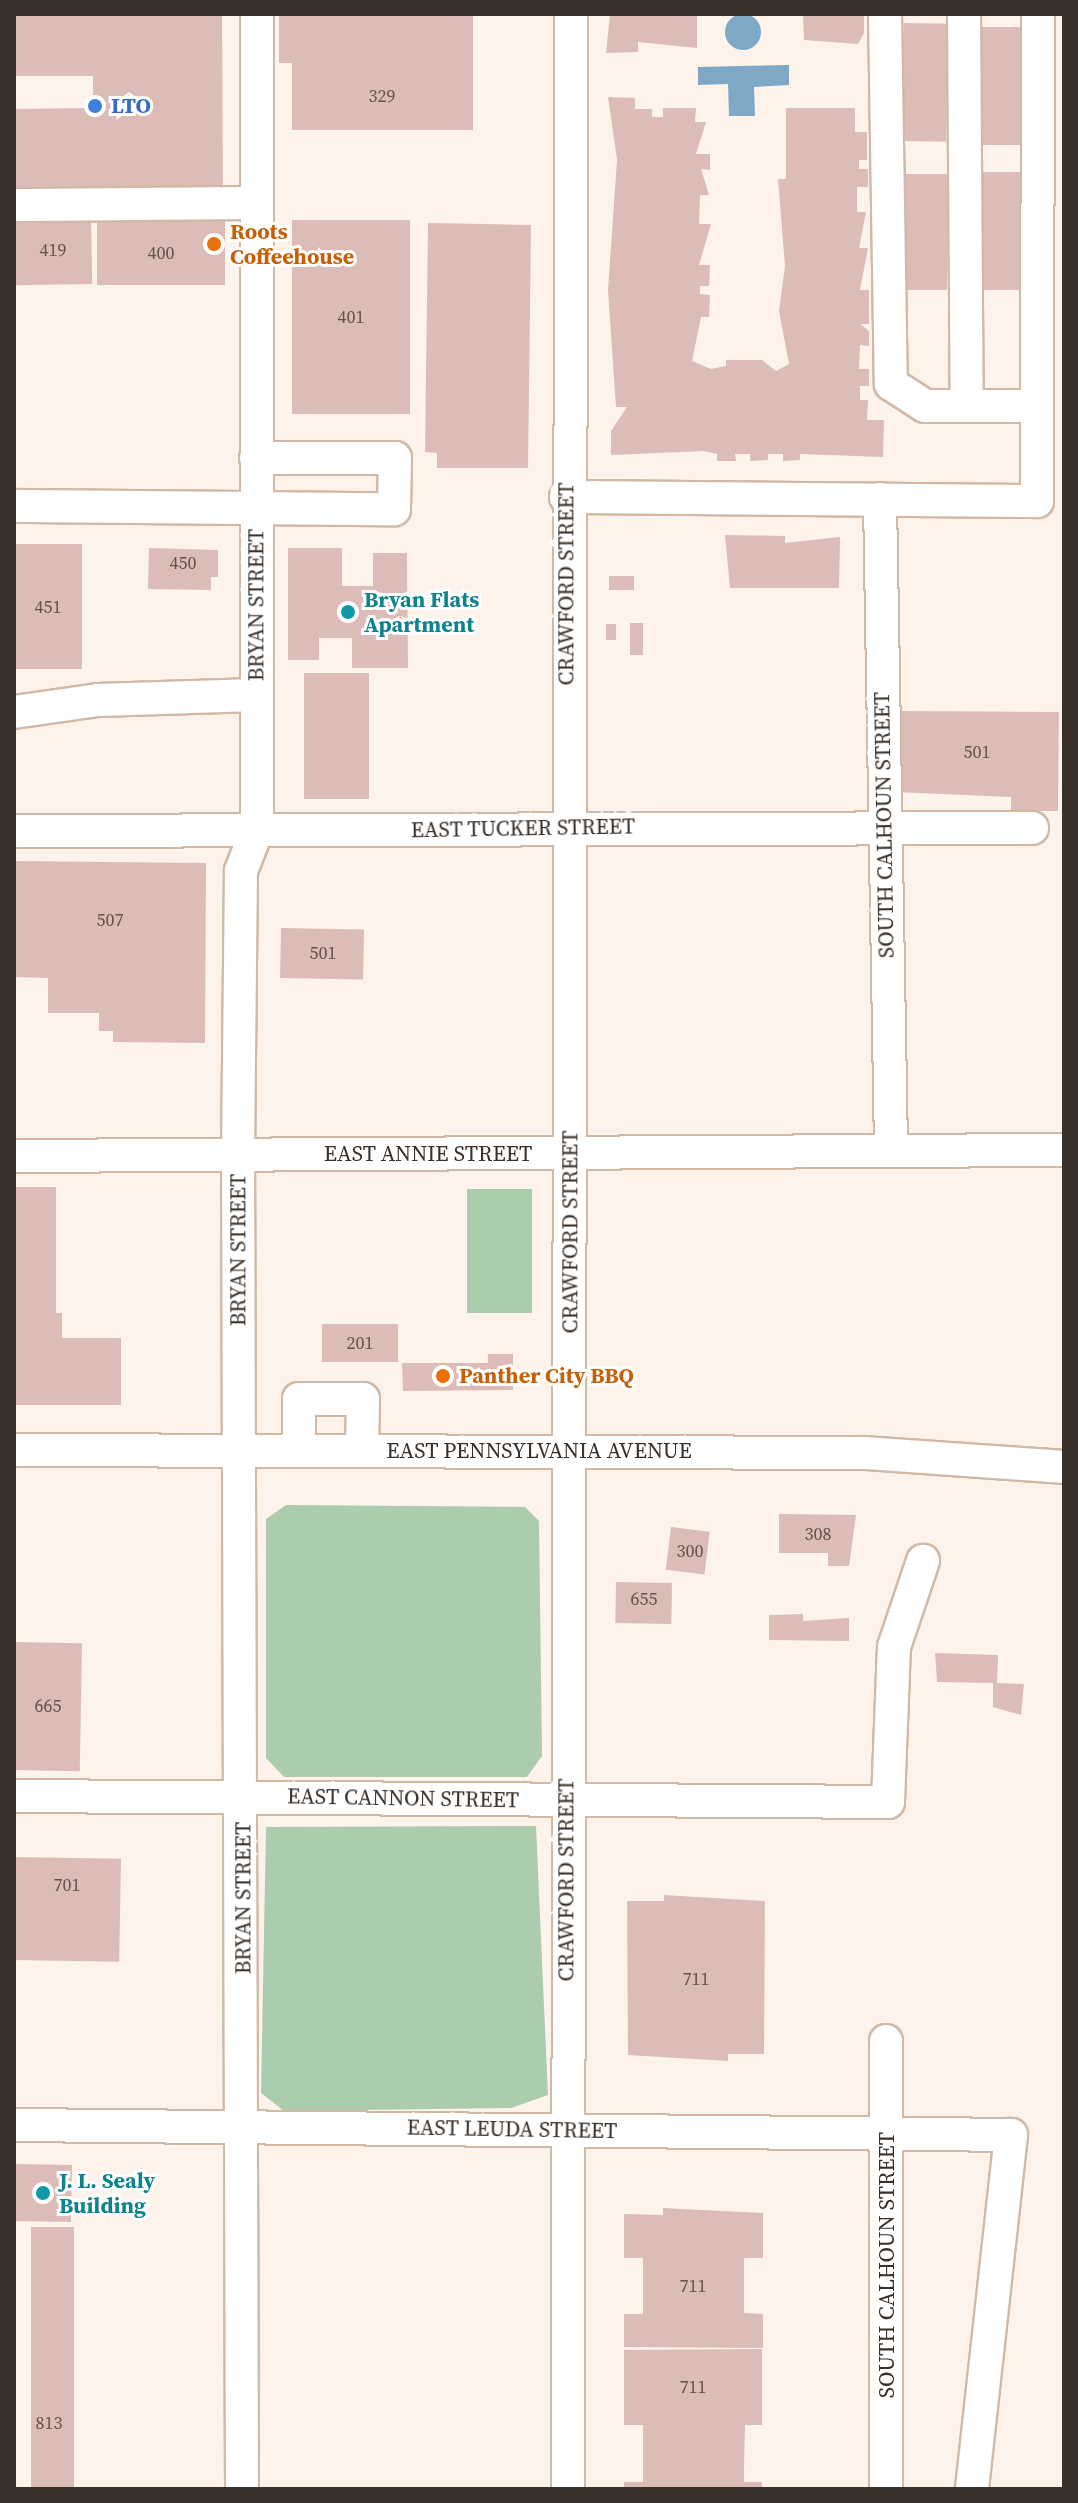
<!DOCTYPE html>
<style>
body{margin:0}
#map{position:relative;width:1078px;height:2503px;overflow:hidden;background:#fdf3eb;font-family:"Source Serif 4",serif}
div>[style]{position:absolute}
.green>*{inset:0;background:#acccae;transform-origin:0 0}
.water>*{inset:0;background:#7fa8c7}
.round{border-radius:50%}
.building>*{inset:0;background:#dcbcb7;transform-origin:0 0}
.roads{filter:drop-shadow(2px 0 #d1b9a6) drop-shadow(-2px 0 #d1b9a6) drop-shadow(0 2px #d1b9a6) drop-shadow(0 -2px #d1b9a6)}
.minor>*{height:32px;margin:-16px;padding:0 16px;transform-origin:16px;border-radius:16px;background:#fff}
.dots>*{width:22px;height:22px;translate:-50% -50%;box-sizing:border-box;border:4px solid #fff;border-radius:50%}
span{translate:-50% -50%;white-space:nowrap;text-align:center;line-height:1.15;-webkit-text-stroke:6px #fff;paint-order:stroke}
.number-label{font-size:18px;color:#62534c}
.number-label span{-webkit-text-stroke-width:0}
.shop-label{font-size:22px;color:#366cbe;font-weight:700}
.left{translate:0 -50%;text-align:left}
.food-label{font-size:22px;color:#c56008;font-weight:700}
.street-label{font-size:22px;color:#393029}
.culture-label{font-size:22px;color:#0d838f;font-weight:700}
.frame{position:absolute;inset:0;border:16px solid #393029;pointer-events:none}
</style>
<div id="map">
<div class="green">
<i style="left:467px;top:1189px;width:65px;height:124px"></i>
<i style="clip-path:polygon(286px 1505px,525px 1507px,539px 1521px,542px 1756px,527px 1777px,284px 1777px,266px 1758px,266px 1519px)"></i>
<i style="clip-path:polygon(536px 1826px,548px 2095px,511px 2108px,284px 2111px,261px 2093px,266px 1827px)"></i>
</div>
<div class="water">
<i class="round" style="left:725px;top:14px;width:36px;height:36px"></i>
<i style="clip-path:polygon(789px 65px,789px 85px,754px 87px,755px 116px,729px 116px,728px 84px,698px 85px,698px 67px)"></i>
</div>
<div class="building">
<i style="clip-path:polygon(14px 14px,222px 14px,223px 197px,14px 198px,14px 109px,93px 108px,93px 76px,14px 76px)"></i>
<i style="clip-path:polygon(473px 14px,473px 130px,292px 130px,292px 63px,279px 63px,279px 15px)"></i>
<i style="clip-path:polygon(610px 14px,697px 14px,697px 48px,638px 42px,638px 52px,606px 53px)"></i>
<i style="clip-path:polygon(803px 14px,864px 14px,864px 33px,858px 44px,804px 40px)"></i>
<i style="left:904px;top:23px;width:44px;height:118px;rotate:1deg"></i>
<i style="left:981px;top:27px;width:47px;height:118px"></i>
<i style="clip-path:polygon(608px 97px,635px 98px,635px 109px,652px 109px,652px 117px,663px 117px,663px 108px,696px 108px,695px 122px,706px 122px,696px 154px,710px 154px,710px 170px,701px 169px,709px 195px,700px 195px,699px 224px,711px 224px,699px 265px,710px 265px,709px 286px,700px 286px,700px 294px,710px 295px,709px 317px,701px 317px,692px 361px,711px 369px,726px 366px,726px 360px,762px 360px,776px 371px,789px 364px,779px 311px,785px 266px,778px 179px,786px 179px,786px 108px,855px 108px,855px 132px,867px 132px,867px 160px,859px 160px,859px 169px,868px 169px,868px 187px,857px 187px,857px 212px,866px 212px,859px 248px,868px 248px,860px 290px,869px 290px,869px 324px,860px 324px,869px 331px,869px 346px,860px 345px,859px 369px,869px 369px,869px 386px,860px 386px,860px 400px,868px 400px,867px 420px,884px 420px,883px 457px,800px 454px,800px 460px,783px 461px,783px 454px,768px 454px,768px 460px,750px 461px,750px 454px,735px 454px,736px 461px,717px 461px,717px 454px,704px 451px,611px 455px,611px 431px,627px 407px,616px 407px,608px 290px,617px 160px)"></i>
<i style="left:980px;top:172px;width:46px;height:118px"></i>
<i style="left:900px;top:174px;width:47px;height:116px"></i>
<i style="left:91px;top:216px;width:68px;height:77px;rotate:89deg"></i>
<i style="left:292px;top:220px;width:118px;height:194px"></i>
<i style="left:97px;top:221px;width:128px;height:64px"></i>
<i style="clip-path:polygon(428px 223px,531px 225px,528px 468px,437px 468px,437px 453px,425px 452px)"></i>
<i style="clip-path:polygon(725px 535px,785px 536px,785px 543px,840px 537px,839px 588px,730px 588px)"></i>
<i style="left:14px;top:544px;width:68px;height:125px"></i>
<i style="clip-path:polygon(149px 548px,218px 550px,218px 577px,211px 577px,211px 590px,148px 589px)"></i>
<i style="clip-path:polygon(288px 548px,342px 548px,342px 586px,373px 586px,373px 553px,407px 553px,408px 668px,352px 668px,352px 638px,319px 638px,319px 660px,288px 660px)"></i>
<i style="left:609px;top:576px;width:25px;height:14px"></i>
<i style="left:630px;top:623px;width:13px;height:32px"></i>
<i style="left:606px;top:624px;width:10px;height:16px"></i>
<i style="left:369px;top:673px;width:126px;height:65px;rotate:90deg"></i>
<i style="clip-path:polygon(896px 711px,1059px 712px,1058px 811px,1011px 811px,1011px 797px,895px 792px)"></i>
<i style="clip-path:polygon(14px 861px,206px 863px,205px 1043px,113px 1042px,113px 1031px,99px 1031px,99px 1013px,48px 1013px,48px 978px,14px 977px)"></i>
<i style="left:281px;top:928px;width:83px;height:50px;rotate:1deg"></i>
<i style="clip-path:polygon(14px 1187px,56px 1187px,56px 1313px,62px 1313px,62px 1338px,121px 1338px,121px 1405px,14px 1405px)"></i>
<i style="left:322px;top:1324px;width:76px;height:38px"></i>
<i style="clip-path:polygon(488px 1354px,513px 1354px,513px 1390px,403px 1391px,402px 1363px,488px 1363px)"></i>
<i style="clip-path:polygon(779px 1514px,856px 1515px,849px 1566px,828px 1566px,828px 1553px,779px 1553px)"></i>
<i style="left:671px;top:1527px;width:39px;height:43px;rotate:7deg"></i>
<i style="left:616px;top:1582px;width:56px;height:41px;rotate:1deg"></i>
<i style="clip-path:polygon(803px 1614px,803px 1621px,849px 1618px,849px 1641px,769px 1640px,769px 1615px)"></i>
<i style="left:14px;top:1642px;width:68px;height:128px;rotate:1deg"></i>
<i style="clip-path:polygon(935px 1653px,998px 1655px,997px 1683px,1024px 1684px,1021px 1715px,993px 1707px,993px 1683px,937px 1682px)"></i>
<i style="left:14px;top:1857px;width:107px;height:103px;rotate:1deg"></i>
<i style="clip-path:polygon(664px 1895px,765px 1901px,764px 2054px,728px 2054px,728px 2061px,628px 2055px,627px 1901px,664px 1901px)"></i>
<i style="left:14px;top:2164px;width:58px;height:57px;rotate:1deg"></i>
<i style="clip-path:polygon(663px 2208px,763px 2213px,763px 2258px,744px 2258px,744px 2313px,763px 2314px,763px 2348px,624px 2347px,624px 2314px,643px 2314px,643px 2258px,624px 2258px,624px 2214px,663px 2215px)"></i>
<i style="left:31px;top:2227px;width:43px;height:262px"></i>
<i style="clip-path:polygon(762px 2349px,762px 2425px,745px 2425px,744px 2466px,744px 2482px,762px 2482px,762px 2489px,624px 2489px,624px 2482px,643px 2482px,643px 2425px,624px 2425px,624px 2350px)"></i>
</div>
<div class="roads">
<div class="minor">
<i style="left:885px;top:14px;width:370px;rotate:89.1deg"></i>
<i style="left:891px;top:384px;width:40px;rotate:32.9deg"></i>
<i style="left:925px;top:406px;width:112px"></i>
<i style="left:964px;top:14px;width:392px;rotate:89.6deg"></i>
<i style="left:14px;top:205px;width:243px;rotate:-0.5deg"></i>
<i style="left:566px;top:497px;width:471px;rotate:0.5deg"></i>
<i style="left:1037px;top:501px;width:487px;rotate:-89.9deg"></i>
<i style="left:880px;top:499px;width:652px;rotate:89.03deg"></i>
<i style="left:14px;top:506px;width:380px;rotate:0.5deg"></i>
<i style="left:394px;top:509px;width:51px;rotate:-88.9deg"></i>
<i style="left:395px;top:458px;width:139px;rotate:180deg"></i>
<i style="left:14px;top:712px;width:85px;rotate:-8.1deg"></i>
<i style="left:98px;top:700px;width:158px;rotate:-1.8deg"></i>
<i style="left:14px;top:831px;width:1018px;rotate:-0.17deg"></i>
<i style="left:14px;top:1156px;width:1050px;rotate:-0.33deg"></i>
<i style="left:14px;top:1450px;width:851px;rotate:0.2deg"></i>
<i style="left:865px;top:1453px;width:199px;rotate:4deg"></i>
<i style="left:299px;top:1450px;width:51px;rotate:-90deg"></i>
<i style="left:299px;top:1399px;width:64px"></i>
<i style="left:363px;top:1399px;width:51px;rotate:91.1deg"></i>
<i style="left:14px;top:1796px;width:874px;rotate:0.39deg"></i>
<i style="left:888px;top:1802px;width:155px;rotate:-87.8deg"></i>
<i style="left:894px;top:1647px;width:91px;rotate:-71.4deg"></i>
<i style="left:14px;top:2125px;width:997px;rotate:0.57deg"></i>
<i style="left:1011px;top:2135px;width:356px;rotate:96.3deg"></i>
<i style="left:242px;top:2489px;width:1334px;rotate:-90.17deg"></i>
<i style="left:238px;top:1155px;width:284px;rotate:-89.4deg"></i>
<i style="left:241px;top:871px;width:44px;rotate:-68.7deg"></i>
<i style="left:257px;top:830px;width:816px;rotate:-90deg"></i>
<i style="left:568px;top:2489px;width:2475px;rotate:-89.93deg"></i>
<i style="left:886px;top:2489px;width:448px;rotate:-90deg"></i>
</div>
</div>
<div class="dots">
<i style="left:95px;top:106px;background:#3f7fe0"></i>
<i style="left:214px;top:244px;background:#e8710a"></i>
<i style="left:348px;top:612px;background:#0f9aa8"></i>
<i style="left:443px;top:1376px;background:#e8710a"></i>
<i style="left:43px;top:2193px;background:#0f9aa8"></i>
</div>
<div class="number-label">
<span style="left:382px;top:96px">329</span>
<span style="left:53px;top:250px">419</span>
<span style="left:161px;top:253px">400</span>
<span style="left:351px;top:317px">401</span>
<span style="left:183px;top:563px">450</span>
<span style="left:48px;top:607px">451</span>
<span style="left:977px;top:752px">501</span>
<span style="left:110px;top:920px">507</span>
<span style="left:323px;top:953px">501</span>
<span style="left:360px;top:1343px">201</span>
<span style="left:818px;top:1534px">308</span>
<span style="left:690px;top:1551px">300</span>
<span style="left:644px;top:1599px">655</span>
<span style="left:48px;top:1706px">665</span>
<span style="left:67px;top:1885px">701</span>
<span style="left:696px;top:1979px">711</span>
<span style="left:693px;top:2286px">711</span>
<span style="left:693px;top:2387px">711</span>
<span style="left:49px;top:2423px">813</span>
</div>
<div class="shop-label">
<span class="left" style="left:111px;top:106px">LTO</span>
</div>
<div class="food-label">
<span class="left" style="left:230px;top:244px">Roots<br>Coffeehouse</span>
<span class="left" style="left:459px;top:1376px">Panther City BBQ</span>
</div>
<div class="street-label">
<span style="left:566px;top:584px;rotate:-90deg">CRAWFORD STREET</span>
<span style="left:256px;top:605px;rotate:-90deg">BRYAN STREET</span>
<span style="left:884px;top:825px;rotate:-91deg">SOUTH CALHOUN STREET</span>
<span style="left:523px;top:828px;rotate:-1deg">EAST TUCKER STREET</span>
<span style="left:428px;top:1154px">EAST ANNIE STREET</span>
<span style="left:570px;top:1232px;rotate:-90deg">CRAWFORD STREET</span>
<span style="left:238px;top:1250px;rotate:-90deg">BRYAN STREET</span>
<span style="left:539px;top:1451px">EAST PENNSYLVANIA AVENUE</span>
<span style="left:403px;top:1798px;rotate:1deg">EAST CANNON STREET</span>
<span style="left:566px;top:1880px;rotate:-90deg">CRAWFORD STREET</span>
<span style="left:243px;top:1898px;rotate:-90deg">BRYAN STREET</span>
<span style="left:512px;top:2129px;rotate:1deg">EAST LEUDA STREET</span>
<span style="left:887px;top:2265px;rotate:-90deg">SOUTH CALHOUN STREET</span>
</div>
<div class="culture-label">
<span class="left" style="left:364px;top:612px">Bryan Flats<br>Apartment</span>
<span class="left" style="left:59px;top:2193px">J. L. Sealy<br>Building</span>
</div>
<div class="frame"></div>
</div>
